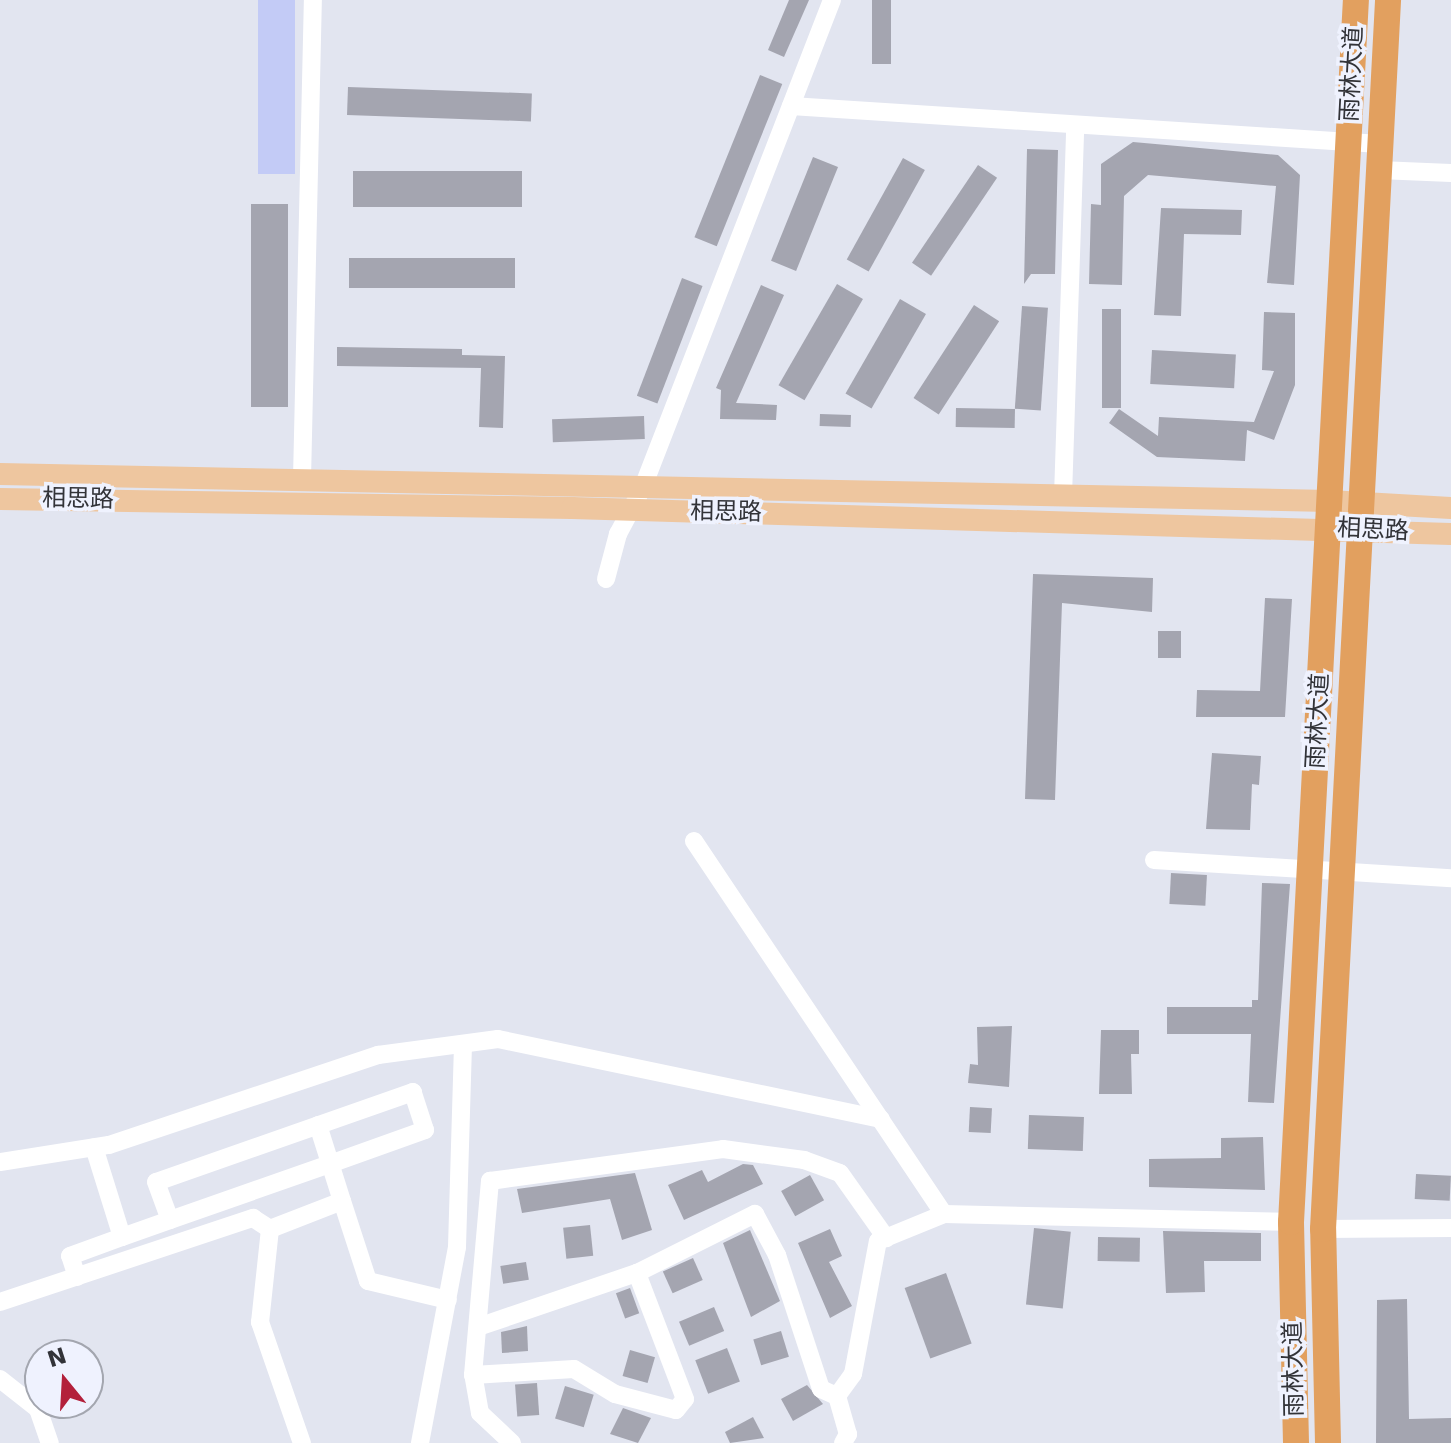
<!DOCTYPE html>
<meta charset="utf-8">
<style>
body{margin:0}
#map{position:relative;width:1451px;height:1443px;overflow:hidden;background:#e2e5f0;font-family:"DejaVu Sans","Noto Sans SC",sans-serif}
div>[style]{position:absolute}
.green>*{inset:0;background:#c3cbf6;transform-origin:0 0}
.building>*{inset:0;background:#a4a5b0;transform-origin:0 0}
.minor>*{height:18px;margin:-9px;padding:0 9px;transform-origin:9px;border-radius:9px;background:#fff}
.major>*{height:22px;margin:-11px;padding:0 11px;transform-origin:11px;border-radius:11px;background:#eec69f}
.highway>*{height:26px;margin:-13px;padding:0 13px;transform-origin:13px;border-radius:13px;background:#e2a05f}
span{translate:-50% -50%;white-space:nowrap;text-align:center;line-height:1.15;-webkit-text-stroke:7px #eff2fe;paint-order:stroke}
.street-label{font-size:24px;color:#323338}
.north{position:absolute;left:24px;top:1339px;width:80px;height:80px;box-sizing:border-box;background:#eff2fe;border:2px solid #a3a6af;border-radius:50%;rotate:342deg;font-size:22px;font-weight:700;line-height:32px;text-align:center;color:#323338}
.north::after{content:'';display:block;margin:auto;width:28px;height:36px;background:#b3203b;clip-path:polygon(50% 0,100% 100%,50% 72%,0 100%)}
</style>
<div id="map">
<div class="green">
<i style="left:258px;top:0;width:37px;height:174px"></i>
</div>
<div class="building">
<i style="clip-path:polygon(789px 0,809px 0,784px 57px,768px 50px)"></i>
<i style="left:872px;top:0;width:19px;height:64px"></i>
<i style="left:760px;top:75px;width:24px;height:175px;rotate:22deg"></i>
<i style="left:348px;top:87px;width:184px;height:28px;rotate:2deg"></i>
<i style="clip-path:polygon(1133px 142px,1278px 155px,1300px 175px,1294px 285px,1267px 283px,1276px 186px,1148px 175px,1124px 196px,1122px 285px,1089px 284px,1091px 204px,1101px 205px,1101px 164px)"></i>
<i style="clip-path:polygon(1027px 149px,1058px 150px,1055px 274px,1031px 274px,1024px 284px)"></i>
<i style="left:813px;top:157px;width:27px;height:112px;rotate:22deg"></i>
<i style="left:903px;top:158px;width:25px;height:116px;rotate:29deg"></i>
<i style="left:978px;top:165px;width:23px;height:118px;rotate:34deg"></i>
<i style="left:353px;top:171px;width:169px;height:36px"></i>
<i style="left:251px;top:204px;width:37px;height:203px"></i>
<i style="clip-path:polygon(1161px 208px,1242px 210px,1241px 235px,1184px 234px,1181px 316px,1154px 315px)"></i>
<i style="left:349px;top:258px;width:166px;height:30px"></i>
<i style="left:682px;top:278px;width:22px;height:126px;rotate:21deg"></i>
<i style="left:837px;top:284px;width:30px;height:117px;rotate:30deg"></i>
<i style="clip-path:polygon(761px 285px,784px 295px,736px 403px,777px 405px,776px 420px,720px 419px,721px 390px,716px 388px)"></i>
<i style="left:900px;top:299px;width:30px;height:109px;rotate:30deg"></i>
<i style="left:974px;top:305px;width:30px;height:111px;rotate:33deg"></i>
<i style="left:1022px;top:306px;width:26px;height:103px;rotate:4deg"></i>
<i style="left:1102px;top:309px;width:19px;height:99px"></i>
<i style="clip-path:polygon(1264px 312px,1295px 313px,1295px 385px,1274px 440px,1247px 430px,1245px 461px,1157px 457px,1109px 423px,1119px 409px,1158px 436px,1159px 417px,1254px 422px,1274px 371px,1262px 370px)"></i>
<i style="clip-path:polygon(337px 347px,462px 349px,462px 355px,505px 356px,503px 428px,479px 427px,481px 368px,337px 366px)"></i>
<i style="left:1152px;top:350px;width:84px;height:34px;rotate:3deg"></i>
<i style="left:956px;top:408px;width:59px;height:19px;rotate:1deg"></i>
<i style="left:820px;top:414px;width:31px;height:12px;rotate:2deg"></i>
<i style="left:644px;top:416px;width:23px;height:92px;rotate:88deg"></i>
<i style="clip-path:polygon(1033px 574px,1153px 578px,1152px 612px,1062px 603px,1055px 800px,1025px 799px)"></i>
<i style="clip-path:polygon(1265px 598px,1292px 599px,1285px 717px,1196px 717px,1197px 690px,1260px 691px)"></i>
<i style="left:1158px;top:631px;width:23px;height:27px"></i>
<i style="clip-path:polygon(1212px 753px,1261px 756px,1259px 785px,1252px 784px,1250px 830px,1206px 829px)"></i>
<i style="left:1171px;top:873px;width:36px;height:31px;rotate:3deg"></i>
<i style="clip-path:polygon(1262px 883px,1290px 884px,1274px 1103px,1248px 1102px,1251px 1034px,1167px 1034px,1167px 1007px,1252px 1007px,1252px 1000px,1258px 1000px)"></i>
<i style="clip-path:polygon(1012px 1026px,1009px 1087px,968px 1083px,970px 1064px,978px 1065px,977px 1027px)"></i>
<i style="clip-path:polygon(1101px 1030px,1139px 1030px,1139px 1054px,1131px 1054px,1132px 1094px,1099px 1094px)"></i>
<i style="left:970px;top:1107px;width:22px;height:25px;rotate:3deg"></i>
<i style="left:1029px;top:1115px;width:55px;height:34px;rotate:2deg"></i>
<i style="clip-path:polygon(1263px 1137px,1265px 1190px,1149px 1187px,1149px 1159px,1221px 1158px,1221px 1138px)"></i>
<i style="clip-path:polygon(743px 1164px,753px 1165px,763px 1184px,684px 1220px,668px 1185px,702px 1170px,708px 1182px)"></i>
<i style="clip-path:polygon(635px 1173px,652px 1230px,622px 1240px,610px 1199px,522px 1213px,517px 1189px)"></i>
<i style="left:1416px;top:1174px;width:35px;height:25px;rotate:3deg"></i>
<i style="left:810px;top:1175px;width:29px;height:33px;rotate:61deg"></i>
<i style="left:590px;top:1225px;width:31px;height:27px;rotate:84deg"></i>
<i style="left:1034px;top:1228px;width:37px;height:77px;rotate:6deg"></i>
<i style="clip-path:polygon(830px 1229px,842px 1256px,829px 1262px,852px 1306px,830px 1318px,798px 1243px)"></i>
<i style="clip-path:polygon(750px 1230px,780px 1301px,751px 1317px,723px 1243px)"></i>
<i style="clip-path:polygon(1163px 1231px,1261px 1233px,1261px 1261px,1204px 1261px,1205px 1292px,1166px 1293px)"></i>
<i style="left:1098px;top:1237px;width:42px;height:24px;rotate:1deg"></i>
<i style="left:693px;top:1258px;width:24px;height:33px;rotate:66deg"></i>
<i style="left:526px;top:1262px;width:18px;height:26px;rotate:81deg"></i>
<i style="left:946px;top:1273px;width:75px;height:44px;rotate:70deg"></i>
<i style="left:630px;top:1288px;width:27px;height:15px;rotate:70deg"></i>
<i style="clip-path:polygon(1407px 1299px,1409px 1419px,1451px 1418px,1451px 1443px,1376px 1443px,1377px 1300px)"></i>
<i style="left:714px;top:1307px;width:26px;height:38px;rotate:67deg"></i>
<i style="clip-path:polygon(527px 1326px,528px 1351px,502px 1353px,501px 1332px)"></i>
<i style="left:781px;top:1331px;width:27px;height:29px;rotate:73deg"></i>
<i style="left:727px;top:1348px;width:36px;height:34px;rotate:69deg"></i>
<i style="left:630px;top:1350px;width:26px;height:27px;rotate:16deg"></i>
<i style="left:537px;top:1383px;width:32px;height:22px;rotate:86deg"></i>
<i style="clip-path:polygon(807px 1385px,823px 1404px,793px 1421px,781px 1399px)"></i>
<i style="left:565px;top:1386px;width:30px;height:34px;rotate:17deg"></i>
<i style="clip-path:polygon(623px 1408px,651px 1418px,638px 1443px,610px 1434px)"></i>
<i style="clip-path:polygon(753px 1417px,764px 1438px,730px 1443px,725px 1432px)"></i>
</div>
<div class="minor">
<i style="left:791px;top:106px;width:590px;rotate:3.69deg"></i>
<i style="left:1379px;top:170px;width:72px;rotate:2.4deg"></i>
<i style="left:302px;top:479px;width:479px;rotate:-88.7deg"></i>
<i style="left:1063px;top:496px;width:371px;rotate:-88.1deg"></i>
<i style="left:606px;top:579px;width:47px;rotate:-75.1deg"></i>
<i style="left:618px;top:534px;width:53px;rotate:-62deg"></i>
<i style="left:643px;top:487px;width:522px;rotate:-68.79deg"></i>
<i style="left:694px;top:841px;width:449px;rotate:56.2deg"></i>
<i style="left:1154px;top:860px;width:298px;rotate:3.5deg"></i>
<i style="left:318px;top:1125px;width:80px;rotate:72.5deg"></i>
<i style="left:0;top:1162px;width:110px;rotate:-8.9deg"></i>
<i style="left:109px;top:1145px;width:284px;rotate:-18.5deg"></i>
<i style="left:378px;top:1055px;width:121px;rotate:-7.6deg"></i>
<i style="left:498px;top:1039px;width:391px;rotate:11.8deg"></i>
<i style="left:270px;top:1229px;width:94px;rotate:96.1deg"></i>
<i style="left:260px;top:1322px;width:128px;rotate:70.9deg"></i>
<i style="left:1323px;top:1229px;width:128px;rotate:-0.4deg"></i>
<i style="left:122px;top:1237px;width:51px;rotate:-19.5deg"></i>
<i style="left:170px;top:1220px;width:170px;rotate:-19.3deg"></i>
<i style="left:330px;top:1164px;width:101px;rotate:-19.7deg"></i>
<i style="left:425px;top:1130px;width:40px;rotate:-108deg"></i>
<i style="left:413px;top:1092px;width:272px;rotate:160.7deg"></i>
<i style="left:156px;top:1182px;width:40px;rotate:69.8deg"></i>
<i style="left:77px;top:1277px;width:22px;rotate:-108deg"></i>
<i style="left:70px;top:1256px;width:55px;rotate:-20.1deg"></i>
<i style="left:122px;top:1237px;width:94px;rotate:-107.3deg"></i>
<i style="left:0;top:1302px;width:267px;rotate:-18.4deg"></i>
<i style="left:253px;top:1218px;width:20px;rotate:33deg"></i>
<i style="left:270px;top:1229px;width:77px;rotate:-21.3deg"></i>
<i style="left:342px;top:1201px;width:84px;rotate:72deg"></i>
<i style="left:368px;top:1281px;width:82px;rotate:13.4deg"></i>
<i style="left:481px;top:1326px;width:165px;rotate:-18.8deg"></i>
<i style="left:473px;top:1375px;width:101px;rotate:-3.4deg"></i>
<i style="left:574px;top:1369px;width:48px;rotate:31.4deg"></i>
<i style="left:615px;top:1394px;width:63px;rotate:14.7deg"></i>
<i style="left:676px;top:1410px;width:14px;rotate:-51deg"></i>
<i style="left:685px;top:1399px;width:135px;rotate:-110.9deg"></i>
<i style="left:637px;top:1273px;width:132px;rotate:-26.6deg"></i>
<i style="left:755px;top:1214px;width:47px;rotate:61.8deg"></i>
<i style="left:777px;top:1255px;width:141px;rotate:71.8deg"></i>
<i style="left:821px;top:1389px;width:17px;rotate:24deg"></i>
<i style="left:837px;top:1396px;width:27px;rotate:-54deg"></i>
<i style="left:853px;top:1374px;width:135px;rotate:-79.4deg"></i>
<i style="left:878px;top:1241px;width:71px;rotate:-22.2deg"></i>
<i style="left:944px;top:1214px;width:347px;rotate:1.3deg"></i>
<i style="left:0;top:1379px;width:48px;rotate:38.3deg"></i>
<i style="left:38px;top:1409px;width:36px;rotate:71deg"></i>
<i style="left:837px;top:1396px;width:40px;rotate:74deg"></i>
<i style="left:848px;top:1434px;width:10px;rotate:119deg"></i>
<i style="left:420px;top:1443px;width:199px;rotate:-79.3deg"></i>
<i style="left:457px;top:1247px;width:203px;rotate:-88.3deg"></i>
<i style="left:512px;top:1443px;width:44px;rotate:-136.8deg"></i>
<i style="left:480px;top:1413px;width:39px;rotate:-100deg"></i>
<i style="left:473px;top:1375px;width:195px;rotate:-85deg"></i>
<i style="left:490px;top:1181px;width:235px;rotate:-7.8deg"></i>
<i style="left:723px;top:1149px;width:82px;rotate:7.7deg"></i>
<i style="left:804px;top:1160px;width:38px;rotate:20deg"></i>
<i style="left:840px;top:1173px;width:80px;rotate:54.7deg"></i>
</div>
<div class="major">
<i style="left:0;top:474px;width:1329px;rotate:1.16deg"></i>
<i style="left:1329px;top:501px;width:122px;rotate:3.3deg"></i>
<i style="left:0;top:499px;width:572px;rotate:0.9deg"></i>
<i style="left:572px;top:508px;width:879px;rotate:1.69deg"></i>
</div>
<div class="highway">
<i style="left:1296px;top:1443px;width:221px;rotate:-91.3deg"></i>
<i style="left:1291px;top:1222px;width:1224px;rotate:-86.96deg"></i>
<i style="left:1328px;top:1443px;width:214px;rotate:-91.3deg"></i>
<i style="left:1323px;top:1229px;width:1231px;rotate:-86.97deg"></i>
</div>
<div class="street-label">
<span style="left:1352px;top:74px;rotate:-87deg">雨林大道</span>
<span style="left:78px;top:499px;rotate:1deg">相思路</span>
<span style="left:726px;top:512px;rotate:1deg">相思路</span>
<span style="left:1373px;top:530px;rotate:3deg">相思路</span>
<span style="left:1318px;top:721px;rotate:-87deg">雨林大道</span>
<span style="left:1294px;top:1369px;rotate:-91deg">雨林大道</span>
</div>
<div class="north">N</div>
</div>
